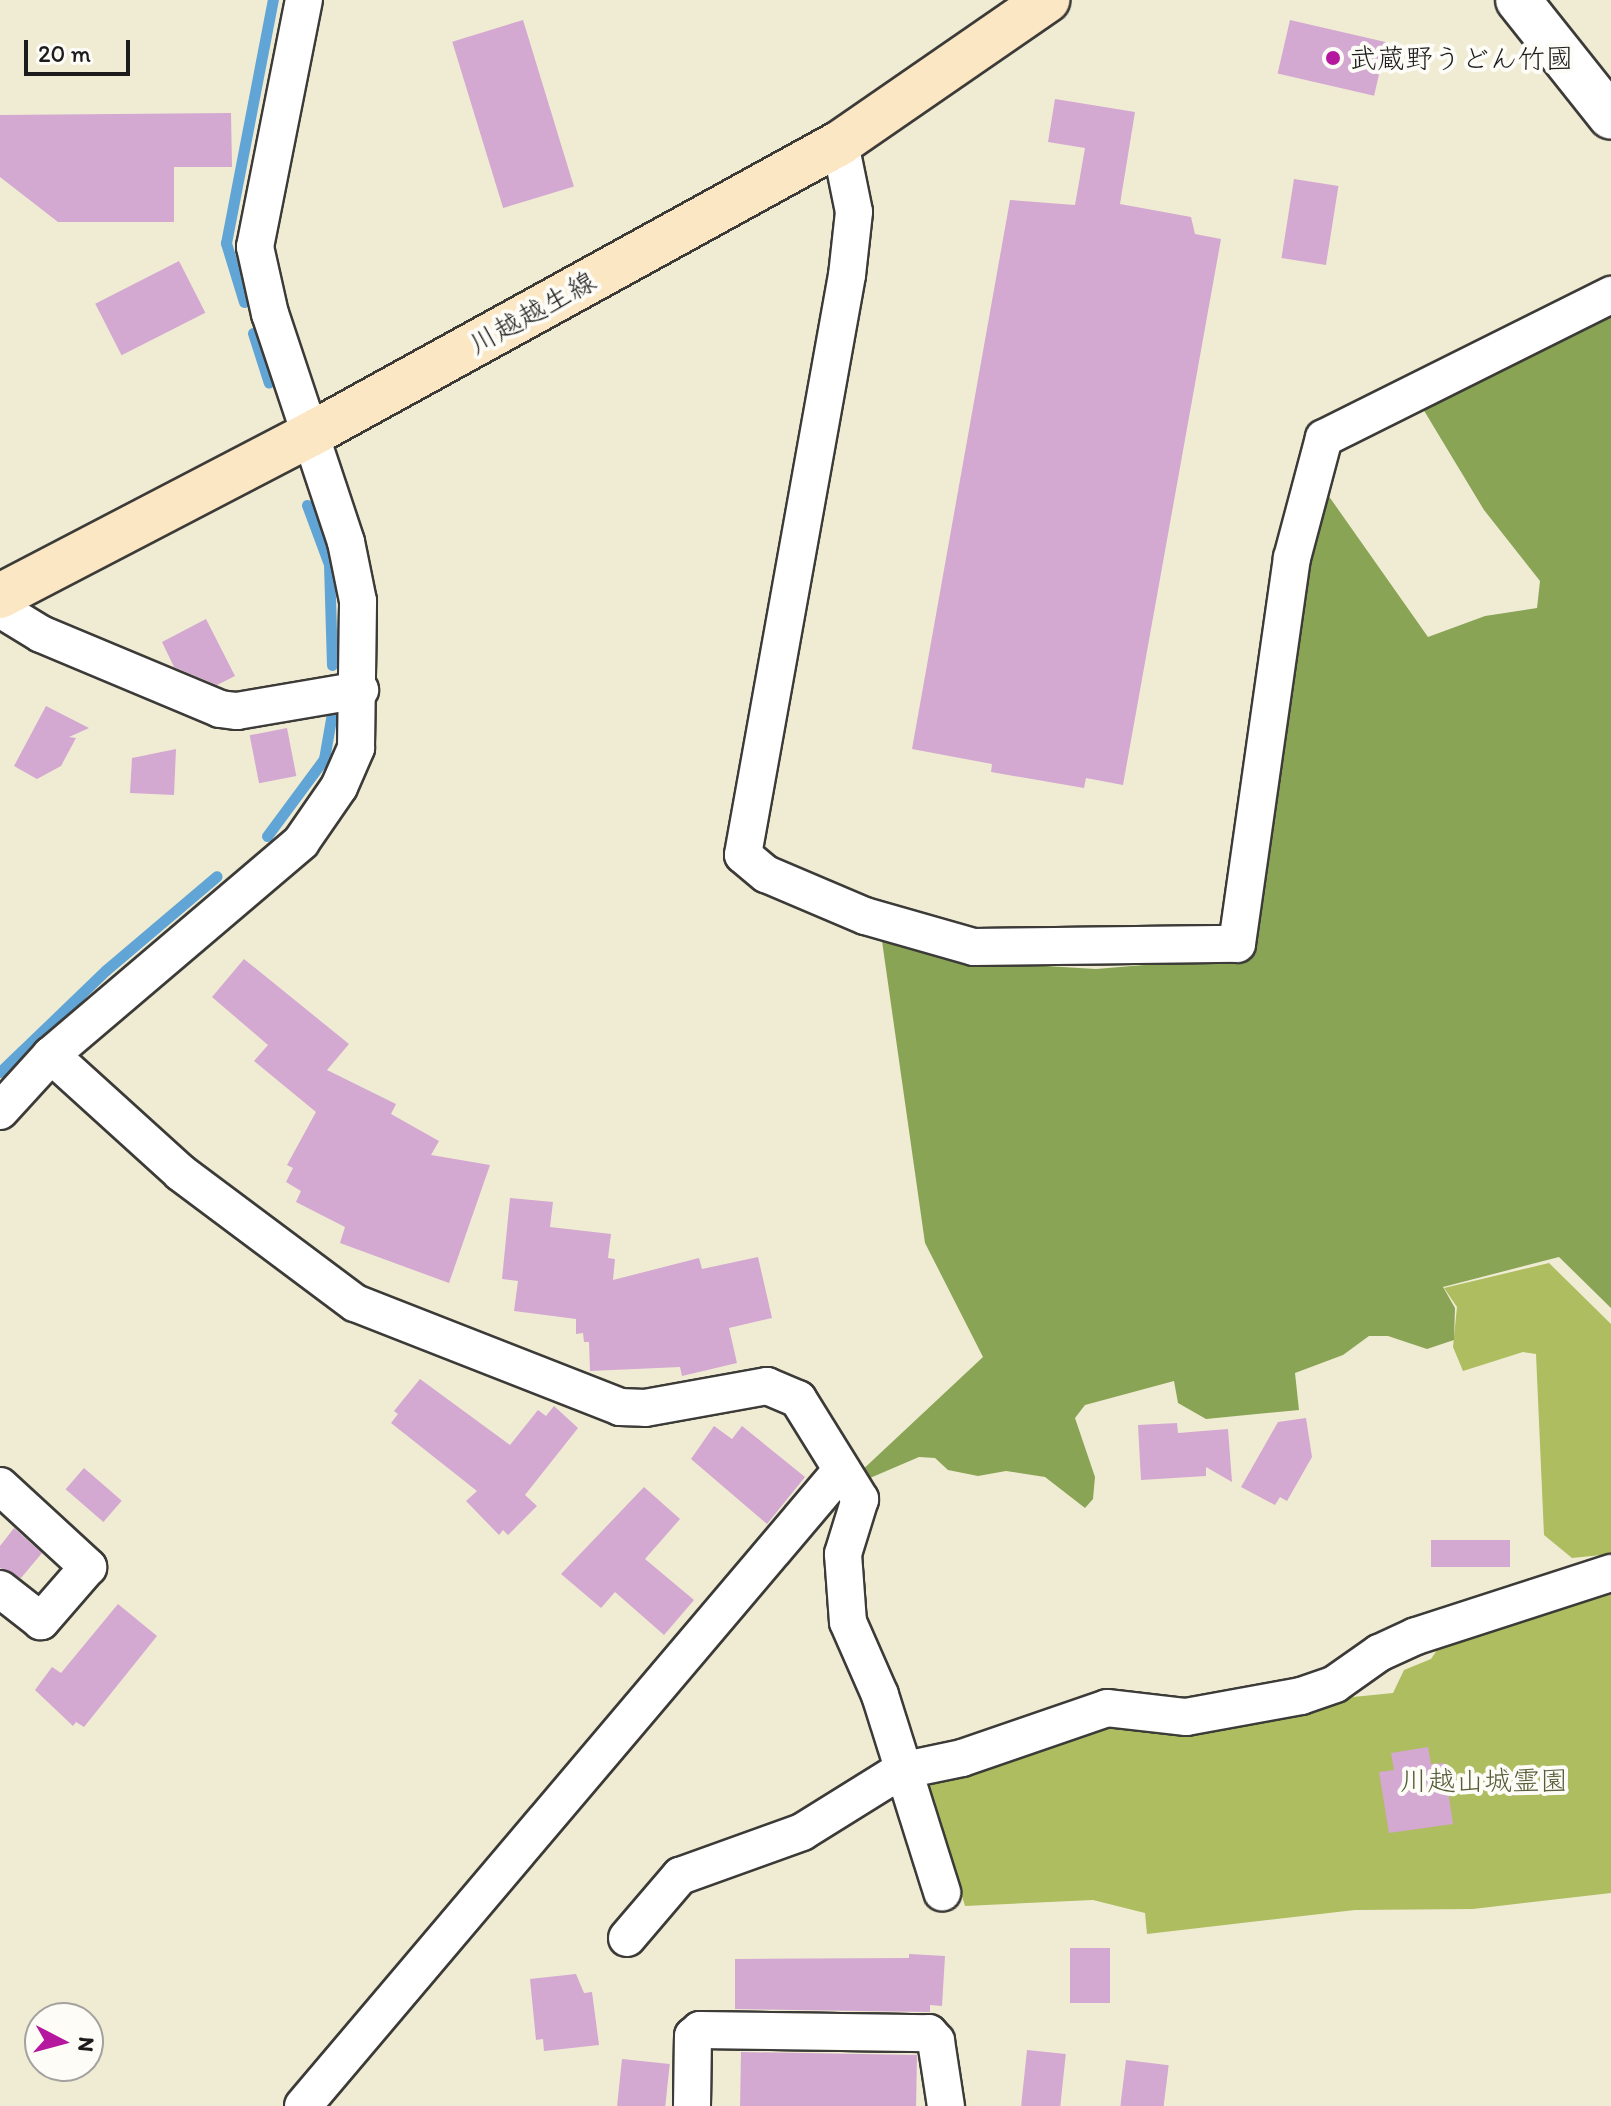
<!DOCTYPE html>
<meta charset="utf-8">
<style>
body{margin:0}
#map{position:relative;width:1611px;height:2106px;overflow:hidden;background:#f0ecd4;font-family:Itim,"Klee One",sans-serif}
div>[style]{position:absolute}
.green>*{inset:0;background:#aebd5f}
.forest>*{inset:0;background:#8aa456}
.stream>*{height:11px;margin:-5.5px;padding:0 5.5px;transform-origin:5.5px;border-radius:5.5px;background:#60a5d5}
.building>*{inset:0;background:#d3a8d1;transform-origin:0 0}
.roads{filter:drop-shadow(2px 0 #3c3b38) drop-shadow(-2px 0 #3c3b38) drop-shadow(0 2px #3c3b38) drop-shadow(0 -2px #3c3b38)}
.minor>*{height:36px;margin:-18px;padding:0 18px;transform-origin:18px;border-radius:18px;background:#fff}
.tertiary>*{height:44px;margin:-22px;padding:0 22px;transform-origin:22px;border-radius:22px;background:#fff}
.secondary>*{height:44px;margin:-22px;padding:0 22px;transform-origin:22px;border-radius:22px;background:#fbe7c3}
.dots>*{width:22px;height:22px;translate:-50% -50%;box-sizing:border-box;border:4px solid #fdfcf7;border-radius:50%}
span{translate:-50% -50%;white-space:nowrap;text-align:center;line-height:1.15;-webkit-text-stroke:8px #fdfcf7;paint-order:stroke}
.poi-label{font-size:28px;color:#1c1c1c}
.left{translate:0 -50%;text-align:left}
.street-label{font-size:28px;color:#1c1c1c}
.park-label{font-size:28px;color:#565c37}
.north{position:absolute;left:24px;top:2002px;width:80px;height:80px;box-sizing:border-box;background:#fdfcf7;border:2px solid #a3a29f;border-radius:50%;rotate:96deg;font-size:22px;font-weight:700;line-height:32px;text-align:center;color:#1c1c1c}
.north::after{content:'';display:block;margin:auto;width:28px;height:36px;background:#b5179e;clip-path:polygon(50% 0,100% 100%,50% 72%,0 100%)}
.scale{position:absolute;left:24px;top:40px;width:106px;height:36px;box-sizing:border-box;border:4px solid #1c1c1c;border-top:0;padding-left:10px;font-size:24px;line-height:28px;white-space:nowrap;color:#1c1c1c;-webkit-text-stroke:6px #fdfcf7;paint-order:stroke}
</style>
<div id="map">
<div class="green">
<i style="clip-path:polygon(1549px 1263px,1611px 1324px,1611px 1554px,1572px 1558px,1544px 1535px,1536px 1354px,1523px 1352px,1463px 1371px,1453px 1347px,1457px 1307px,1444px 1288px)"></i>
<i style="clip-path:polygon(1611px 1586px,1611px 1893px,1473px 1909px,1355px 1910px,1147px 1934px,1145px 1913px,1093px 1900px,965px 1906px,928px 1782px,1083px 1724px,1393px 1693px,1404px 1670px,1431px 1659px,1437px 1650px)"></i>
</div>
<div class="forest">
<i style="clip-path:polygon(1611px 310px,1611px 1308px,1559px 1257px,1443px 1287px,1455px 1308px,1454px 1340px,1427px 1349px,1388px 1336px,1369px 1336px,1343px 1355px,1295px 1373px,1299px 1410px,1206px 1419px,1178px 1403px,1174px 1381px,1085px 1405px,1075px 1418px,1095px 1477px,1093px 1499px,1085px 1508px,1045px 1477px,1006px 1471px,978px 1476px,948px 1470px,935px 1458px,919px 1457px,870px 1478px,858px 1474px,983px 1357px,925px 1243px,882px 941px,979px 962px,1096px 969px,1252px 956px,1284px 695px,1306px 564px,1328px 495px,1428px 637px,1485px 616px,1537px 608px,1540px 581px,1484px 510px,1420px 404px)"></i>
</div>
<div class="stream">
<i style="left:244px;top:302px;width:62px;rotate:-107deg"></i>
<i style="left:226px;top:243px;width:248px;rotate:-79.1deg"></i>
<i style="left:253px;top:333px;width:52px;rotate:72.3deg"></i>
<i style="left:307px;top:505px;width:63px;rotate:69.6deg"></i>
<i style="left:329px;top:564px;width:101px;rotate:88.3deg"></i>
<i style="left:267px;top:836px;width:96px;rotate:-53.5deg"></i>
<i style="left:324px;top:759px;width:47px;rotate:-80.1deg"></i>
<i style="left:0;top:1072px;width:147px;rotate:-43.9deg"></i>
<i style="left:106px;top:970px;width:145px;rotate:-40.3deg"></i>
</div>
<div class="building">
<i style="left:523px;top:20px;width:174px;height:74px;rotate:73deg"></i>
<i style="left:1290px;top:20px;width:99px;height:55px;rotate:13deg"></i>
<i style="clip-path:polygon(1055px 99px,1135px 112px,1120px 204px,1191px 217px,1195px 234px,1221px 239px,1123px 785px,1086px 778px,1084px 788px,991px 772px,992px 764px,912px 749px,1010px 200px,1075px 205px,1085px 148px,1048px 142px)"></i>
<i style="clip-path:polygon(231px 113px,232px 167px,174px 167px,174px 222px,58px 222px,0 177px,0 115px)"></i>
<i style="left:1294px;top:179px;width:45px;height:80px;rotate:9deg"></i>
<i style="left:179px;top:261px;width:58px;height:94px;rotate:63deg"></i>
<i style="clip-path:polygon(206px 619px,235px 676px,217px 685px,174px 667px,162px 642px)"></i>
<i style="clip-path:polygon(46px 706px,89px 728px,69px 737px,76px 738px,61px 766px,37px 779px,14px 766px)"></i>
<i style="left:287px;top:728px;width:49px;height:38px;rotate:79deg"></i>
<i style="clip-path:polygon(176px 749px,174px 795px,130px 793px,132px 758px)"></i>
<i style="clip-path:polygon(244px 959px,349px 1044px,327px 1070px,396px 1104px,391px 1114px,439px 1141px,431px 1155px,490px 1165px,449px 1283px,340px 1243px,345px 1227px,296px 1202px,301px 1191px,286px 1182px,293px 1168px,287px 1165px,316px 1112px,254px 1061px,268px 1045px,212px 997px)"></i>
<i style="clip-path:polygon(510px 1198px,553px 1202px,550px 1227px,611px 1234px,608px 1258px,615px 1259px,613px 1280px,699px 1258px,702px 1269px,758px 1257px,772px 1318px,729px 1328px,737px 1363px,682px 1376px,680px 1367px,590px 1371px,589px 1342px,584px 1342px,583px 1333px,576px 1334px,576px 1319px,514px 1311px,518px 1281px,502px 1279px)"></i>
<i style="clip-path:polygon(420px 1379px,510px 1445px,538px 1410px,546px 1416px,554px 1406px,578px 1428px,525px 1495px,537px 1506px,508px 1535px,503px 1530px,499px 1535px,466px 1501px,477px 1491px,391px 1423px,398px 1414px,394px 1411px)"></i>
<i style="clip-path:polygon(1306px 1418px,1312px 1457px,1287px 1501px,1280px 1497px,1275px 1505px,1241px 1487px,1278px 1422px)"></i>
<i style="clip-path:polygon(1177px 1423px,1178px 1433px,1228px 1429px,1232px 1482px,1206px 1467px,1206px 1476px,1141px 1480px,1138px 1425px)"></i>
<i style="clip-path:polygon(714px 1426px,732px 1439px,742px 1426px,805px 1477px,767px 1524px,691px 1459px)"></i>
<i style="left:84px;top:1468px;width:50px;height:28px;rotate:41deg"></i>
<i style="clip-path:polygon(644px 1487px,680px 1519px,645px 1559px,694px 1600px,664px 1635px,615px 1592px,601px 1608px,561px 1574px)"></i>
<i style="clip-path:polygon(14px 1528px,42px 1553px,21px 1578px,0 1568px,0 1546px)"></i>
<i style="left:1510px;top:1540px;width:27px;height:79px;rotate:90deg"></i>
<i style="clip-path:polygon(118px 1604px,157px 1636px,84px 1727px,76px 1722px,73px 1726px,35px 1690px,52px 1667px,61px 1673px)"></i>
<i style="clip-path:polygon(1428px 1747px,1431px 1764px,1444px 1763px,1453px 1824px,1389px 1833px,1379px 1772px,1394px 1770px,1391px 1753px)"></i>
<i style="left:1110px;top:1948px;width:55px;height:40px;rotate:90deg"></i>
<i style="clip-path:polygon(909px 1954px,945px 1956px,942px 2006px,930px 2005px,930px 2012px,735px 2009px,735px 1959px,909px 1958px)"></i>
<i style="clip-path:polygon(576px 1974px,584px 1993px,592px 1992px,599px 2045px,544px 2051px,543px 2039px,536px 2040px,530px 1979px)"></i>
<i style="left:1027px;top:2050px;width:39px;height:56px;rotate:6deg"></i>
<i style="left:741px;top:2052px;width:176px;height:54px;rotate:1deg"></i>
<i style="left:622px;top:2059px;width:48px;height:47px;rotate:6deg"></i>
<i style="left:1126px;top:2060px;width:43px;height:46px;rotate:7deg"></i>
</div>
<div class="roads">
<div class="minor">
<i style="left:840px;top:143px;width:70px;rotate:78.5deg"></i>
<i style="left:854px;top:212px;width:63px;rotate:96.3deg"></i>
<i style="left:847px;top:275px;width:589px;rotate:100.17deg"></i>
<i style="left:743px;top:855px;width:30px;rotate:40deg"></i>
<i style="left:766px;top:874px;width:108px;rotate:23deg"></i>
<i style="left:865px;top:916px;width:113px;rotate:15.9deg"></i>
<i style="left:974px;top:947px;width:263px;rotate:-0.7deg"></i>
<i style="left:1237px;top:944px;width:390px;rotate:-81.9deg"></i>
<i style="left:1292px;top:558px;width:124px;rotate:-75.1deg"></i>
<i style="left:1324px;top:438px;width:321px;rotate:-26.5deg"></i>
<i style="left:0;top:609px;width:48px;rotate:31.4deg"></i>
<i style="left:41px;top:634px;width:194px;rotate:22.7deg"></i>
<i style="left:220px;top:709px;width:17px;rotate:7deg"></i>
<i style="left:237px;top:711px;width:125px;rotate:-9.7deg"></i>
<i style="left:51px;top:1055px;width:176px;rotate:42.2deg"></i>
<i style="left:181px;top:1173px;width:217px;rotate:36.8deg"></i>
<i style="left:355px;top:1303px;width:285px;rotate:21.4deg"></i>
<i style="left:620px;top:1407px;width:25px;rotate:2deg"></i>
<i style="left:645px;top:1408px;width:124px;rotate:-10.2deg"></i>
<i style="left:767px;top:1386px;width:34px;rotate:23deg"></i>
<i style="left:798px;top:1399px;width:118px;rotate:58.2deg"></i>
<i style="left:860px;top:1499px;width:58px;rotate:107.2deg"></i>
<i style="left:843px;top:1554px;width:68px;rotate:85.8deg"></i>
<i style="left:848px;top:1622px;width:80px;rotate:66.3deg"></i>
<i style="left:880px;top:1695px;width:207px;rotate:72.5deg"></i>
<i style="left:0;top:1111px;width:76px;rotate:-47.7deg"></i>
<i style="left:51px;top:1055px;width:328px;rotate:-40.4deg"></i>
<i style="left:301px;top:842px;width:67px;rotate:-55.4deg"></i>
<i style="left:339px;top:787px;width:43px;rotate:-66.4deg"></i>
<i style="left:356px;top:748px;width:147px;rotate:-89.2deg"></i>
<i style="left:358px;top:601px;width:60px;rotate:-101.5deg"></i>
<i style="left:346px;top:542px;width:240px;rotate:-108.4deg"></i>
<i style="left:270px;top:314px;width:69px;rotate:-102.6deg"></i>
<i style="left:255px;top:247px;width:252px;rotate:-78.8deg"></i>
<i style="left:0;top:1486px;width:120px;rotate:42.6deg"></i>
<i style="left:88px;top:1567px;width:72px;rotate:131deg"></i>
<i style="left:41px;top:1621px;width:52px;rotate:-142deg"></i>
<i style="left:627px;top:1938px;width:82px;rotate:-49.5deg"></i>
<i style="left:680px;top:1876px;width:130px;rotate:-19.8deg"></i>
<i style="left:802px;top:1832px;width:115px;rotate:-31.9deg"></i>
<i style="left:900px;top:1771px;width:63px;rotate:-11.8deg"></i>
<i style="left:962px;top:1758px;width:153px;rotate:-19deg"></i>
<i style="left:1107px;top:1708px;width:80px;rotate:6.5deg"></i>
<i style="left:1186px;top:1717px;width:117px;rotate:-10.3deg"></i>
<i style="left:1301px;top:1696px;width:36px;rotate:-19deg"></i>
<i style="left:1335px;top:1684px;width:54px;rotate:-35.2deg"></i>
<i style="left:1379px;top:1653px;width:41px;rotate:-24.7deg"></i>
<i style="left:1416px;top:1636px;width:205px;rotate:-17.9deg"></i>
<i style="left:303px;top:2106px;width:829px;rotate:-49.74deg"></i>
<i style="left:692px;top:2106px;width:70px;rotate:-89.2deg"></i>
<i style="left:693px;top:2036px;width:9px;rotate:-41deg"></i>
<i style="left:700px;top:2030px;width:229px;rotate:0.8deg"></i>
<i style="left:929px;top:2033px;width:11px;rotate:49deg"></i>
<i style="left:936px;top:2041px;width:66px;rotate:81.3deg"></i>
</div>
<div class="tertiary">
<i style="left:1518px;top:0;width:149px;rotate:51.5deg"></i>
</div>
<div class="secondary">
<i style="left:0;top:596px;width:353px;rotate:-27.5deg"></i>
<i style="left:313px;top:433px;width:602px;rotate:-28.82deg"></i>
<i style="left:840px;top:143px;width:252px;rotate:-34.6deg"></i>
</div>
</div>
<div class="dots">
<i style="left:1333px;top:58px;background:#b5179e"></i>
</div>
<div class="poi-label">
<span class="left" style="left:1349px;top:58px">武蔵野うどん竹國</span>
</div>
<div class="street-label">
<span style="left:532px;top:312px;rotate:-29deg">川越越生線</span>
</div>
<div class="park-label">
<span style="left:1484px;top:1780px">川越山城霊園</span>
</div>
<div class="north">N</div>
<div class="scale">20 m</div>
</div>
